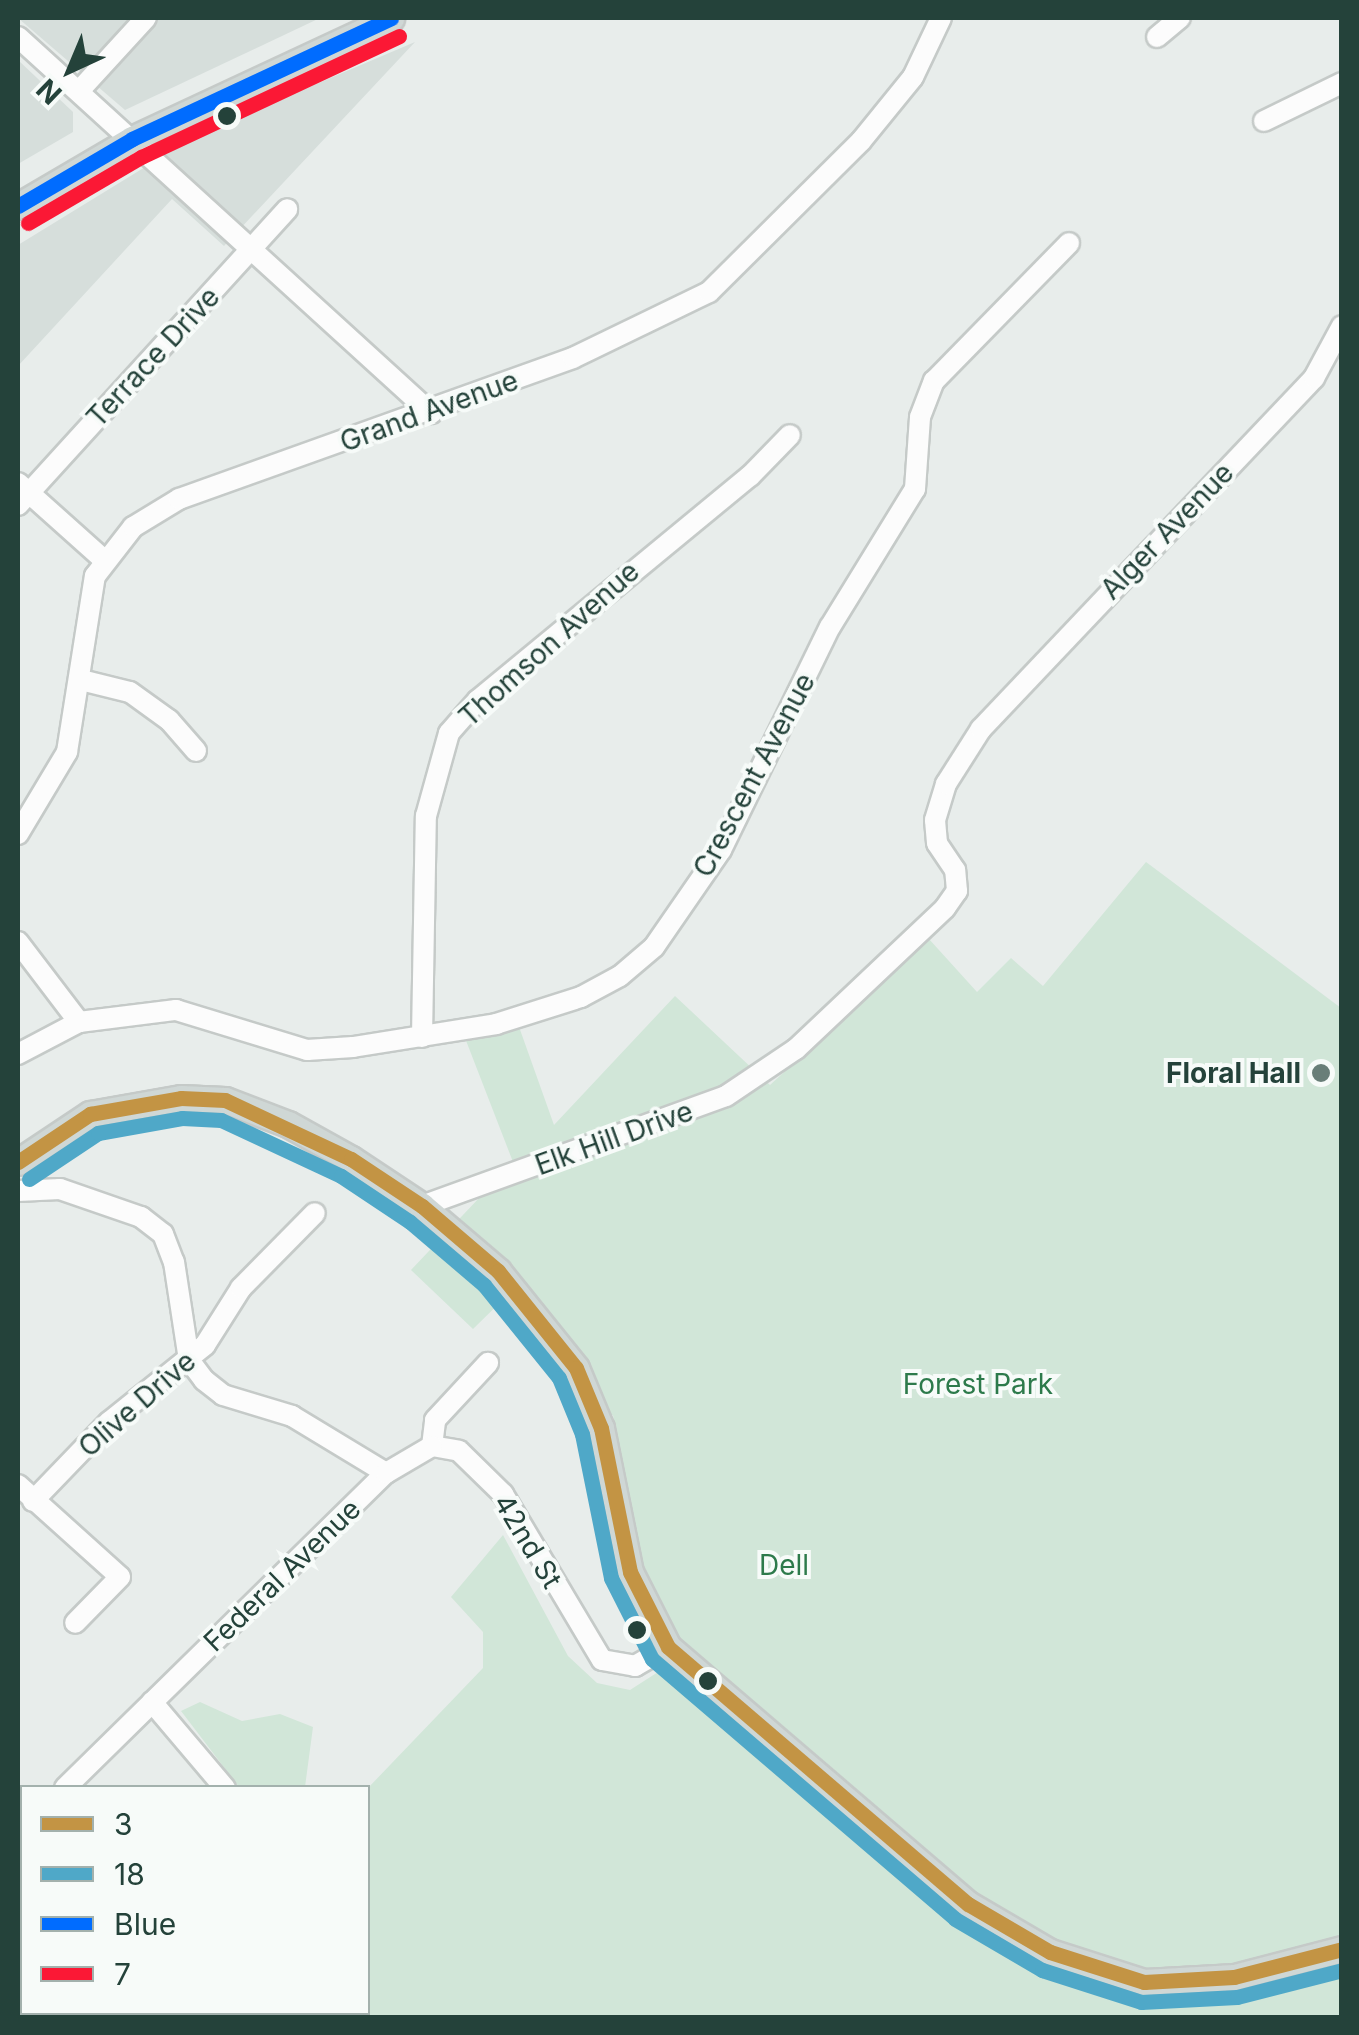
<!DOCTYPE html>
<style>
body{margin:0}
#map{position:relative;width:1359px;height:2035px;overflow:hidden;background:#e8edeb;font-family:Inter,sans-serif}
div>[style]{position:absolute}
.built>*{inset:0;background:#d6dedb}
.green>*{inset:0;background:#d1e6d8}
.roads{filter:drop-shadow(2px 0 #c5cac8) drop-shadow(-2px 0 #c5cac8) drop-shadow(0 2px #c5cac8) drop-shadow(0 -2px #c5cac8)}
.minor>*{height:20px;margin:-10px;padding:0 10px;transform-origin:10px;border-radius:10px;background:#fcfcfc}
.major>*{height:25px;margin:-12.5px;padding:0 12.5px;transform-origin:12.5px;border-radius:12.5px;background:#cfd7d5}
.bus-1>*{height:15px;margin:-7.5px;padding:0 7.5px;transform-origin:7.5px;border-radius:7.5px;background:#c39444}
.bus-2>*{height:15px;margin:-7.5px;padding:0 7.5px;transform-origin:7.5px;border-radius:7.5px;background:#4fa8c8}
.bus-3>*{height:15px;margin:-7.5px;padding:0 7.5px;transform-origin:7.5px;border-radius:7.5px;background:#006cff}
.bus-4>*{height:15px;margin:-7.5px;padding:0 7.5px;transform-origin:7.5px;border-radius:7.5px;background:#fb1835}
.dots>*{width:28px;height:28px;translate:-50% -50%;box-sizing:border-box;border:5px solid #f7fbf9;border-radius:50%}
span{translate:-50% -50%;white-space:nowrap;text-align:center;line-height:1.15;-webkit-text-stroke:8px #f7fbf9;paint-order:stroke}
.street-label{font-size:28px;color:#24423a}
.poi-label{font-size:28px;color:#24423a;font-weight:700}
.right{translate:-100% -50%;text-align:right}
.park-label{font-size:28px;color:#2d7a4b}
.frame{position:absolute;inset:0;border:20px solid #24423a;pointer-events:none}
.legend{position:absolute;left:20px;top:1785px;width:350px;height:230px;box-sizing:border-box;background:#f7fbf9;border:2px solid #a3b1ad;margin:0;padding:12px 18px;list-style:none;font-size:30px;color:#24423a}
.legend li{display:flex;align-items:center;gap:20px;height:50px}
.legend b{width:50px;border:2px solid #a3b1ad}
.north{position:absolute;left:20px;top:20px;width:100px;height:100px;-webkit-text-stroke:8px #f7fbf9;paint-order:stroke;rotate:224deg;font-size:28px;font-weight:700;line-height:40px;text-align:center;color:#24423a}
.north::after{content:'';display:block;margin:auto;width:35px;height:45px;background:#24423a;clip-path:polygon(50% 0,100% 100%,50% 72%,0 100%)}
</style>
<div id="map">
<div class="built">
<i style="clip-path:polygon(18px 18px,320px 18px,125px 110px)"></i>
<i style="clip-path:polygon(415px 42px,224px 246px,172px 199px,18px 366px,18px 245px,199px 134px)"></i>
<i style="clip-path:polygon(18px 60px,73px 112px,73px 132px,18px 164px)"></i>
</div>
<div class="green">
<i style="clip-path:polygon(1146px 862px,1341px 1008px,1341px 2017px,305px 2018px,300px 2013px,368px 2012px,368px 1788px,483px 1668px,483px 1632px,451px 1597px,503px 1535px,568px 1656px,597px 1683px,630px 1690px,669px 1665px,679px 1642px,633px 1568px,632px 1511px,613px 1415px,606px 1415px,559px 1325px,521px 1282px,473px 1329px,411px 1270px,513px 1162px,465px 1038px,518px 1024px,554px 1125px,675px 996px,770px 1085px,929px 939px,977px 992px,1011px 958px,1043px 986px)"></i>
<i style="clip-path:polygon(200px 1702px,242px 1721px,280px 1714px,313px 1727px,305px 1787px,239px 1787px,181px 1711px)"></i>
</div>
<div class="roads">
<div class="minor">
<i style="left:18px;top:37px;width:559px;rotate:42.32deg"></i>
<i style="left:1157px;top:37px;width:30px;rotate:-40deg"></i>
<i style="left:79px;top:91px;width:99px;rotate:-47.5deg"></i>
<i style="left:1264px;top:121px;width:87px;rotate:-26deg"></i>
<i style="left:18px;top:483px;width:114px;rotate:41.8deg"></i>
<i style="left:18px;top:505px;width:400px;rotate:-47.7deg"></i>
<i style="left:81px;top:680px;width:50px;rotate:13.8deg"></i>
<i style="left:130px;top:692px;width:48px;rotate:35.7deg"></i>
<i style="left:169px;top:720px;width:41px;rotate:48.9deg"></i>
<i style="left:18px;top:834px;width:96px;rotate:-59.1deg"></i>
<i style="left:67px;top:752px;width:178px;rotate:-81deg"></i>
<i style="left:95px;top:576px;width:62px;rotate:-52.2deg"></i>
<i style="left:133px;top:527px;width:54px;rotate:-31.3deg"></i>
<i style="left:179px;top:499px;width:418px;rotate:-19.7deg"></i>
<i style="left:573px;top:358px;width:151px;rotate:-25.9deg"></i>
<i style="left:709px;top:292px;width:214px;rotate:-44.8deg"></i>
<i style="left:861px;top:141px;width:82px;rotate:-50.9deg"></i>
<i style="left:913px;top:77px;width:65px;rotate:-64.6deg"></i>
<i style="left:18px;top:942px;width:101px;rotate:52.7deg"></i>
<i style="left:422px;top:1037px;width:221px;rotate:-89deg"></i>
<i style="left:426px;top:816px;width:86px;rotate:-74.5deg"></i>
<i style="left:449px;top:733px;width:44px;rotate:-48.7deg"></i>
<i style="left:478px;top:700px;width:352px;rotate:-39.5deg"></i>
<i style="left:750px;top:476px;width:57px;rotate:-45.7deg"></i>
<i style="left:18px;top:1054px;width:69px;rotate:-27.7deg"></i>
<i style="left:79px;top:1022px;width:98px;rotate:-7.1deg"></i>
<i style="left:176px;top:1010px;width:137px;rotate:17deg"></i>
<i style="left:307px;top:1050px;width:46px;rotate:-3.7deg"></i>
<i style="left:353px;top:1047px;width:145px;rotate:-9.1deg"></i>
<i style="left:496px;top:1024px;width:89px;rotate:-17.6deg"></i>
<i style="left:581px;top:997px;width:44px;rotate:-28.3deg"></i>
<i style="left:620px;top:976px;width:45px;rotate:-40.5deg"></i>
<i style="left:654px;top:947px;width:118px;rotate:-55.4deg"></i>
<i style="left:721px;top:850px;width:248px;rotate:-64deg"></i>
<i style="left:830px;top:627px;width:162px;rotate:-58.4deg"></i>
<i style="left:915px;top:489px;width:72px;rotate:-86deg"></i>
<i style="left:920px;top:417px;width:39px;rotate:-69deg"></i>
<i style="left:934px;top:381px;width:193px;rotate:-45.6deg"></i>
<i style="left:18px;top:1191px;width:42px;rotate:-2.7deg"></i>
<i style="left:60px;top:1189px;width:86px;rotate:19.1deg"></i>
<i style="left:141px;top:1217px;width:28px;rotate:38deg"></i>
<i style="left:163px;top:1234px;width:30px;rotate:69deg"></i>
<i style="left:174px;top:1262px;width:99px;rotate:81.3deg"></i>
<i style="left:189px;top:1360px;width:25px;rotate:53deg"></i>
<i style="left:204px;top:1380px;width:24px;rotate:38deg"></i>
<i style="left:223px;top:1395px;width:72px;rotate:16.9deg"></i>
<i style="left:292px;top:1416px;width:110px;rotate:31.2deg"></i>
<i style="left:422px;top:1206px;width:323px;rotate:-19.9deg"></i>
<i style="left:726px;top:1096px;width:84px;rotate:-33.9deg"></i>
<i style="left:796px;top:1049px;width:205px;rotate:-43.4deg"></i>
<i style="left:945px;top:908px;width:21px;rotate:-55deg"></i>
<i style="left:957px;top:891px;width:21px;rotate:-95deg"></i>
<i style="left:955px;top:870px;width:32px;rotate:-124deg"></i>
<i style="left:937px;top:843px;width:23px;rotate:-95deg"></i>
<i style="left:935px;top:820px;width:38px;rotate:-73deg"></i>
<i style="left:946px;top:784px;width:65px;rotate:-57.5deg"></i>
<i style="left:981px;top:729px;width:484px;rotate:-46.5deg"></i>
<i style="left:1314px;top:378px;width:59px;rotate:-61.7deg"></i>
<i style="left:432px;top:1446px;width:27px;rotate:10deg"></i>
<i style="left:459px;top:1451px;width:62px;rotate:44.3deg"></i>
<i style="left:503px;top:1494px;width:193px;rotate:59.2deg"></i>
<i style="left:602px;top:1660px;width:34px;rotate:10deg"></i>
<i style="left:635px;top:1666px;width:38px;rotate:-30deg"></i>
<i style="left:432px;top:1446px;width:26px;rotate:-83deg"></i>
<i style="left:435px;top:1420px;width:78px;rotate:-47.1deg"></i>
<i style="left:18px;top:1485px;width:137px;rotate:42deg"></i>
<i style="left:120px;top:1577px;width:64px;rotate:134.4deg"></i>
<i style="left:33px;top:1501px;width:110px;rotate:-46.1deg"></i>
<i style="left:109px;top:1422px;width:123px;rotate:-38.7deg"></i>
<i style="left:205px;top:1345px;width:67px;rotate:-57.7deg"></i>
<i style="left:241px;top:1288px;width:105px;rotate:-45.4deg"></i>
<i style="left:152px;top:1702px;width:113px;rotate:49.7deg"></i>
<i style="left:65px;top:1788px;width:450px;rotate:-44.5deg"></i>
<i style="left:386px;top:1473px;width:53px;rotate:-30.4deg"></i>
<i style="left:18px;top:1835px;width:6px;rotate:-51deg"></i>
<i style="left:18px;top:1928px;width:6px;rotate:45deg"></i>
<i style="left:104px;top:2012px;width:8px;rotate:50deg"></i>
<i style="left:182px;top:2018px;width:7px;rotate:-56deg"></i>
</div>
<div class="major">
<i style="left:18px;top:206px;width:132px;rotate:-30.4deg"></i>
<i style="left:132px;top:139px;width:286px;rotate:-25deg"></i>
<i style="left:18px;top:1162px;width:87px;rotate:-33.7deg"></i>
<i style="left:90px;top:1114px;width:92px;rotate:-10deg"></i>
<i style="left:181px;top:1098px;width:44px;rotate:2.6deg"></i>
<i style="left:225px;top:1100px;width:67px;rotate:20.9deg"></i>
<i style="left:288px;top:1124px;width:72px;rotate:29.1deg"></i>
<i style="left:351px;top:1159px;width:85px;rotate:33.5deg"></i>
<i style="left:422px;top:1206px;width:100px;rotate:40.5deg"></i>
<i style="left:498px;top:1271px;width:124px;rotate:51.2deg"></i>
<i style="left:576px;top:1368px;width:65px;rotate:67.4deg"></i>
<i style="left:601px;top:1428px;width:147px;rotate:78.6deg"></i>
<i style="left:630px;top:1572px;width:84px;rotate:63.1deg"></i>
<i style="left:668px;top:1647px;width:395px;rotate:40.6deg"></i>
<i style="left:968px;top:1904px;width:95px;rotate:30.3deg"></i>
<i style="left:1050px;top:1952px;width:99px;rotate:17.7deg"></i>
<i style="left:1144px;top:1982px;width:90px;rotate:-3.2deg"></i>
<i style="left:1234px;top:1977px;width:112px;rotate:-14.5deg"></i>
</div>
</div>
<div class="bus-1">
<i style="left:18px;top:1162px;width:87px;rotate:-33.7deg"></i>
<i style="left:90px;top:1114px;width:92px;rotate:-10deg"></i>
<i style="left:181px;top:1098px;width:44px;rotate:2.6deg"></i>
<i style="left:225px;top:1100px;width:139px;rotate:25.1deg"></i>
<i style="left:351px;top:1159px;width:85px;rotate:33.5deg"></i>
<i style="left:422px;top:1206px;width:100px;rotate:40.5deg"></i>
<i style="left:498px;top:1271px;width:124px;rotate:51.2deg"></i>
<i style="left:576px;top:1368px;width:65px;rotate:67.4deg"></i>
<i style="left:601px;top:1428px;width:147px;rotate:78.6deg"></i>
<i style="left:630px;top:1572px;width:84px;rotate:63.1deg"></i>
<i style="left:668px;top:1647px;width:395px;rotate:40.6deg"></i>
<i style="left:968px;top:1904px;width:95px;rotate:30.3deg"></i>
<i style="left:1050px;top:1952px;width:99px;rotate:17.7deg"></i>
<i style="left:1144px;top:1982px;width:90px;rotate:-3.2deg"></i>
<i style="left:1234px;top:1977px;width:112px;rotate:-14.5deg"></i>
</div>
<div class="bus-2">
<i style="left:29px;top:1179px;width:83px;rotate:-33.7deg"></i>
<i style="left:98px;top:1133px;width:85px;rotate:-10.1deg"></i>
<i style="left:182px;top:1118px;width:39px;rotate:3deg"></i>
<i style="left:221px;top:1120px;width:132px;rotate:25deg"></i>
<i style="left:341px;top:1176px;width:83px;rotate:33.7deg"></i>
<i style="left:410px;top:1222px;width:97px;rotate:40.4deg"></i>
<i style="left:484px;top:1285px;width:119px;rotate:51.1deg"></i>
<i style="left:559px;top:1378px;width:61px;rotate:67.7deg"></i>
<i style="left:582px;top:1434px;width:147px;rotate:78.6deg"></i>
<i style="left:611px;top:1578px;width:91px;rotate:63.2deg"></i>
<i style="left:652px;top:1659px;width:399px;rotate:40.6deg"></i>
<i style="left:955px;top:1919px;width:101px;rotate:30.4deg"></i>
<i style="left:1042px;top:1970px;width:104px;rotate:17.9deg"></i>
<i style="left:1141px;top:2002px;width:96px;rotate:-3deg"></i>
<i style="left:1237px;top:1997px;width:108px;rotate:-14.4deg"></i>
</div>
<div class="bus-3">
<i style="left:18px;top:206px;width:132px;rotate:-30.4deg"></i>
<i style="left:132px;top:139px;width:286px;rotate:-25deg"></i>
</div>
<div class="bus-4">
<i style="left:28px;top:223px;width:131px;rotate:-30.3deg"></i>
<i style="left:141px;top:157px;width:285px;rotate:-25.1deg"></i>
</div>
<div class="dots">
<i style="left:227px;top:116px;background:#24423a"></i>
<i style="left:1321px;top:1073px;background:#697e78"></i>
<i style="left:637px;top:1630px;background:#24423a"></i>
<i style="left:708px;top:1681px;background:#24423a"></i>
</div>
<div class="street-label">
<span style="left:153px;top:357px;rotate:-47deg">Terrace Drive</span>
<span style="left:429px;top:411px;rotate:-20deg">Grand Avenue</span>
<span style="left:1167px;top:531px;rotate:-46deg">Alger Avenue</span>
<span style="left:549px;top:644px;rotate:-42deg">Thomson Avenue</span>
<span style="left:754px;top:775px;rotate:-62deg">Crescent Avenue</span>
<span style="left:614px;top:1138px;rotate:-20deg">Elk Hill Drive</span>
<span style="left:137px;top:1404px;rotate:-41deg">Olive Drive</span>
<span style="left:528px;top:1541px;rotate:59deg">42nd St</span>
<span style="left:282px;top:1575px;rotate:-44deg">Federal Avenue</span>
</div>
<div class="poi-label">
<span class="right" style="left:1301px;top:1073px">Floral Hall</span>
</div>
<div class="park-label">
<span style="left:978px;top:1384px">Forest Park</span>
<span style="left:784px;top:1565px">Dell</span>
</div>
<div class="frame"></div>
<ul class="legend">
<li><b style="height:12px;background:#c39444"></b>3</li>
<li><b style="height:12px;background:#4fa8c8"></b>18</li>
<li><b style="height:12px;background:#006cff"></b>Blue</li>
<li><b style="height:12px;background:#fb1835"></b>7</li>
</ul>
<div class="north">N</div>
</div>
